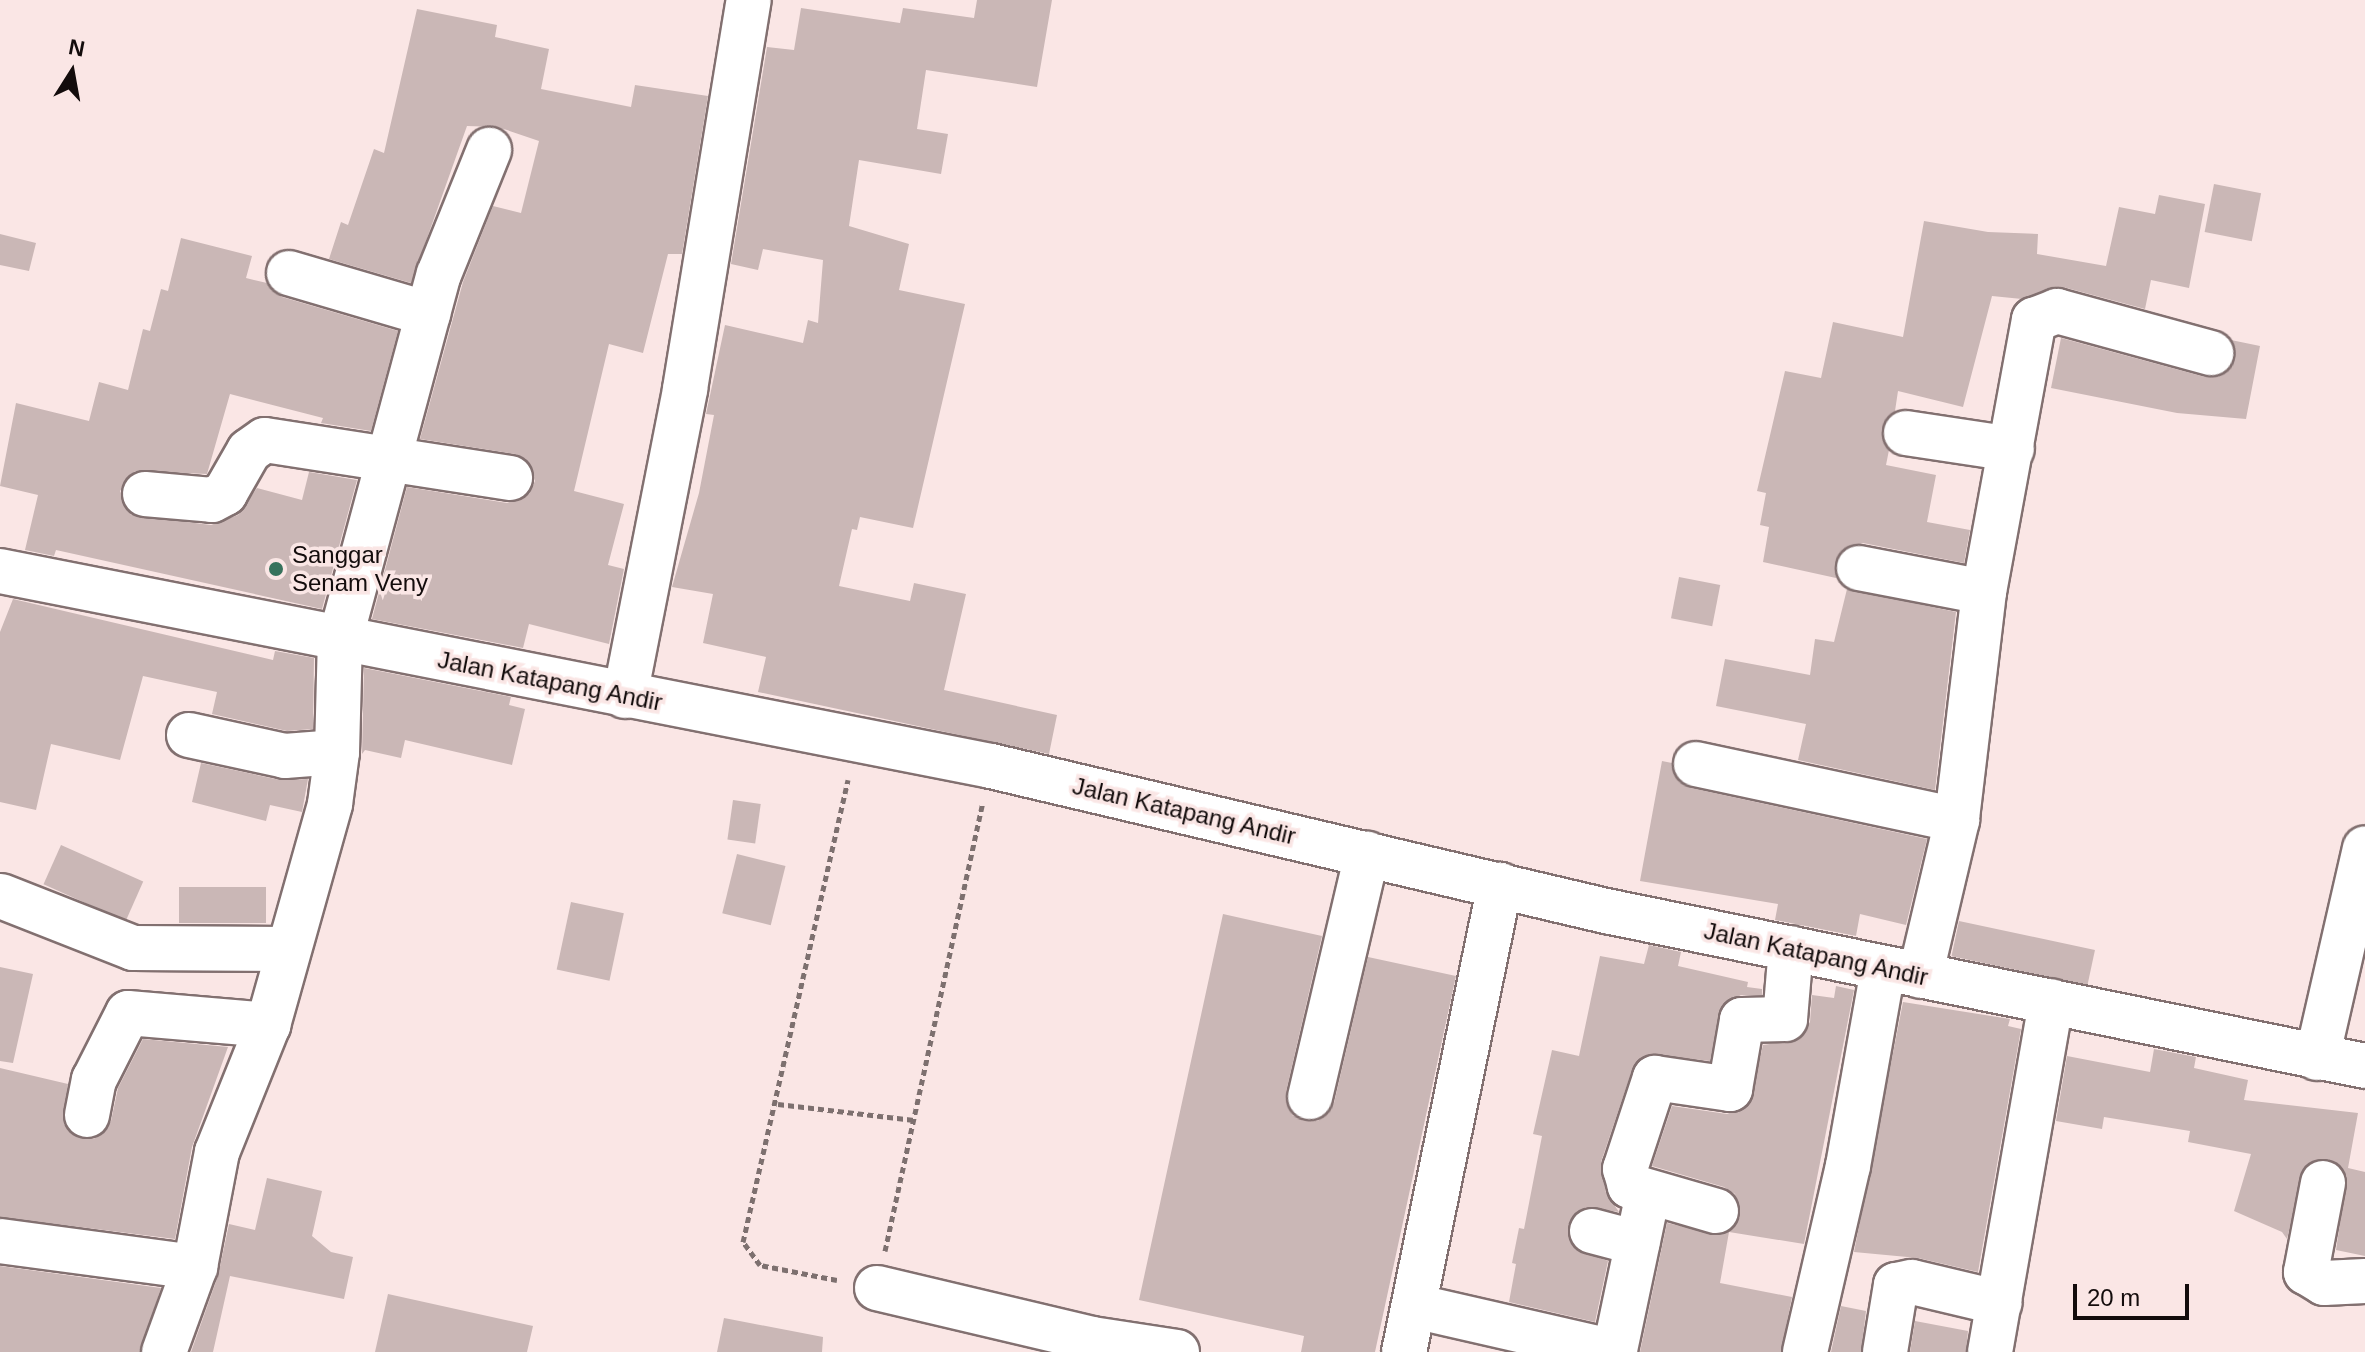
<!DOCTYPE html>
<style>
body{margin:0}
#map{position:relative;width:2365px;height:1352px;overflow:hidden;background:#fae6e5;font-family:Arial,sans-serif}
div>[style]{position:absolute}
.building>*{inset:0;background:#cab7b6;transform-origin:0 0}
.path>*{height:5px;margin-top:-2.5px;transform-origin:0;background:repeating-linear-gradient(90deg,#7d706f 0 6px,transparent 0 10px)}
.roads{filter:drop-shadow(2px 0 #827070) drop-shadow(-2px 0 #827070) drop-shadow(0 2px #827070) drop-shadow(0 -2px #827070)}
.minor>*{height:44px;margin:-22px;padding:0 22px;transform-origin:22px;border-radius:22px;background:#fff}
.dots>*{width:22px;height:22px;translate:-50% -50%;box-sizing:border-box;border:4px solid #fae6e5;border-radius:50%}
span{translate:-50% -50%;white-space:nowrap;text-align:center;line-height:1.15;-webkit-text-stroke:7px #fae6e5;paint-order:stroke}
.poi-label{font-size:24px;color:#130c0c}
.left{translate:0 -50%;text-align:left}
.street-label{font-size:24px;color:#130c0c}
.north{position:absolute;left:32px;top:32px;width:80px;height:80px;-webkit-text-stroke:6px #fae6e5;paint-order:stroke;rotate:11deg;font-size:22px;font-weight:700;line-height:32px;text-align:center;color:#130c0c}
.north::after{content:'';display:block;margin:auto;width:28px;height:36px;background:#130c0c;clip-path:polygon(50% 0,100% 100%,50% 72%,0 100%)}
.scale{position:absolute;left:2073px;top:1284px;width:116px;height:36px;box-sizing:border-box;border:4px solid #130c0c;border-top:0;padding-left:10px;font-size:24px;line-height:28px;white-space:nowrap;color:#130c0c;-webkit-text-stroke:6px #fae6e5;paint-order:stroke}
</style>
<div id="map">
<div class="building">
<i style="clip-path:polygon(977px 0,1052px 0,1037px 87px,926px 70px,917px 129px,948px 134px,941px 174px,859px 160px,849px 226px,909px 244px,899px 290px,965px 304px,913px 528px,860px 517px,857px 530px,852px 529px,839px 586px,910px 601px,914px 583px,966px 594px,944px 690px,1057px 715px,1049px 754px,758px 692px,766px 657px,703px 643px,713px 594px,672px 587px,699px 493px,714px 415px,706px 414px,725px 325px,803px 343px,808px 320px,818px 323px,823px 260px,763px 249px,758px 270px,731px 264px,767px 47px,794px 50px,801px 8px,900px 23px,903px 8px,974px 18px)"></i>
<i style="clip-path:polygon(417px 9px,497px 25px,495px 37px,549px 49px,541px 89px,631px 107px,635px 85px,708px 96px,682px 254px,668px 254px,643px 353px,609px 344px,574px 491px,624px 504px,608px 565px,624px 569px,609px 644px,529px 624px,523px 648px,372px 619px,407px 487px,507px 503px,529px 494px,535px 481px,526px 459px,515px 454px,420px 439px,463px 282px,493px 206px,521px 213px,539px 141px,498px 127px,467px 126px,411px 283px,329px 259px,341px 222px,348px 225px,374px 149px,384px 153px)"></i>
<i style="left:2214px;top:184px;width:48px;height:49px;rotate:11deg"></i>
<i style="clip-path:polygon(2159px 195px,2205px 204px,2189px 288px,2151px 280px,2145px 309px,2063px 287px,2022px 299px,1992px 296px,1963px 407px,1898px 391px,1895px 411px,1882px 429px,1889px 450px,1886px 465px,1936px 475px,1927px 522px,1970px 530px,1964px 563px,1863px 543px,1840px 552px,1836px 578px,1763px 562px,1769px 527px,1760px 525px,1766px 493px,1757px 491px,1785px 371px,1821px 378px,1833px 322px,1903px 337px,1924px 221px,1988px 232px,2038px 234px,2037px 254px,2106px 266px,2119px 207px,2155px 214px)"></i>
<i style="clip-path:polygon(0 234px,36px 243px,29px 271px,0 265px)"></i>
<i style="clip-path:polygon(181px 238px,252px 256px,246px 278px,267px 283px,282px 297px,398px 331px,371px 431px,321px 423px,323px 418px,230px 394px,207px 474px,135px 471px,120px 491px,131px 515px,211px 525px,238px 515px,257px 488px,302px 500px,309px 472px,357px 480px,322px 609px,56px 550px,54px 556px,25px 550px,38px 495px,0 486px,16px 403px,89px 421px,99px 382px,128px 390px,143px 329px,150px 331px,161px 289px,168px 291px)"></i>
<i style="clip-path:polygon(2061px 338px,2205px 377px,2229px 370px,2235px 359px,2231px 340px,2260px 346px,2246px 419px,2177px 413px,2051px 388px)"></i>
<i style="left:1679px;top:577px;width:42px;height:42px;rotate:11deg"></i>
<i style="clip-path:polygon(1847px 589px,1956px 612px,1935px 790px,1798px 760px,1806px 724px,1716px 706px,1725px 659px,1810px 675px,1815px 639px,1834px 642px)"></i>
<i style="clip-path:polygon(13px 599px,273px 660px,275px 651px,314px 658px,313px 729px,287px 731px,212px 714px,217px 692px,143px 676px,120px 760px,51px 744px,36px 810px,0 802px,0 632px)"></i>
<i style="clip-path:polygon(364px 668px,511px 697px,509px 705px,525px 709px,512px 765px,405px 740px,401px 758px,365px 750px,362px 754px)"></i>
<i style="clip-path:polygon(1662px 761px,1672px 763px,1679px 782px,1691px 788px,1927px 839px,1906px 925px,1860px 914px,1856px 936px,1775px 920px,1778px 904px,1640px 881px)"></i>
<i style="clip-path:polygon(201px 763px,280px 780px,308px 779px,302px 812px,270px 805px,266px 821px,192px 802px)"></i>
<i style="left:733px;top:800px;width:28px;height:40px;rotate:8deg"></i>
<i style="left:61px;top:845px;width:90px;height:43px;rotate:24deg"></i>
<i style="left:737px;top:854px;width:50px;height:61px;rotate:14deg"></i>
<i style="left:179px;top:887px;width:87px;height:36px"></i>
<i style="left:571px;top:902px;width:54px;height:69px;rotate:12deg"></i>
<i style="clip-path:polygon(1223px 914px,1322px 936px,1286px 1092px,1292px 1115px,1304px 1121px,1318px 1121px,1334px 1103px,1368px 957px,1456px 976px,1375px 1352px,1301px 1352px,1304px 1336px,1139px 1300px)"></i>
<i style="left:1959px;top:921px;width:139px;height:36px;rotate:12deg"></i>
<i style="clip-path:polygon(1649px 945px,1681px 952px,1678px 966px,1748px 982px,1747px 987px,1762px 989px,1762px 995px,1741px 995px,1722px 1005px,1710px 1061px,1648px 1054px,1632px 1070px,1601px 1162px,1606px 1193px,1619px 1212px,1586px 1207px,1568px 1225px,1575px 1249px,1608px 1261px,1595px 1322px,1509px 1302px,1516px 1264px,1512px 1263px,1519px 1228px,1524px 1229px,1542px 1136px,1533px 1134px,1552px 1050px,1579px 1056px,1600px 956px,1644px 964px)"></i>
<i style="clip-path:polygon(0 967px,33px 974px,13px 1063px,0 1061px)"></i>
<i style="clip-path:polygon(1836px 986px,1854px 990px,1804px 1244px,1729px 1232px,1720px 1283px,1792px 1297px,1781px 1352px,1640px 1352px,1667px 1223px,1721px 1235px,1740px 1217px,1735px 1194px,1724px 1187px,1652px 1166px,1672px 1106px,1727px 1114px,1749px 1105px,1763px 1045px,1798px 1040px,1810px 1022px,1812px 995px,1834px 998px)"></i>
<i style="clip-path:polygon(1903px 1002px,2010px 1019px,2008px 1026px,2021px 1029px,1978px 1272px,1918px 1258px,1854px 1252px)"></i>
<i style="clip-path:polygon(143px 1039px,228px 1047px,192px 1147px,175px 1239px,0 1217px,0 1068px,68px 1084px,64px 1124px,71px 1134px,94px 1139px,111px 1121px,118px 1088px)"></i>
<i style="clip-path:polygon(2154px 1049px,2196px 1057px,2194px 1068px,2248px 1080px,2244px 1100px,2358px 1113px,2348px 1168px,2365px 1172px,2365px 1256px,2336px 1250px,2347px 1176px,2328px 1159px,2304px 1167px,2287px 1239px,2282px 1232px,2234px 1211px,2251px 1154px,2188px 1142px,2190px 1131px,2104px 1117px,2102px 1129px,2056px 1121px,2067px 1056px,2150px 1072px)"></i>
<i style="clip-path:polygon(267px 1178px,322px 1191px,312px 1236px,331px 1252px,353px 1257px,344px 1299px,230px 1276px,213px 1352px,191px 1352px,218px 1276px,229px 1224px,255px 1230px)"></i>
<i style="clip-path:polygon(0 1266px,161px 1288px,140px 1352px,0 1352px)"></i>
<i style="clip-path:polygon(388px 1294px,533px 1326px,527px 1352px,375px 1352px)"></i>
<i style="clip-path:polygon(1841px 1306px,1866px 1311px,1861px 1352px,1831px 1352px)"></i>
<i style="clip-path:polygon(724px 1318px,823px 1337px,822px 1352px,717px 1352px)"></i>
<i style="clip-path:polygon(1915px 1321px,1968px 1331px,1966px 1352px,1910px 1352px)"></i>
</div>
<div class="path">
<i style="left:778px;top:1104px;width:137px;rotate:6.7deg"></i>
<i style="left:885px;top:1251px;width:459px;rotate:-77.7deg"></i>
<i style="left:837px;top:1280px;width:78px;rotate:-169deg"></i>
<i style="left:760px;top:1265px;width:29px;rotate:-126deg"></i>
<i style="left:743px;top:1242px;width:474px;rotate:-77.2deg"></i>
</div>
<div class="roads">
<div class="minor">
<i style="left:289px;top:273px;width:145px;rotate:16.4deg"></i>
<i style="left:1906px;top:433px;width:107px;rotate:8.6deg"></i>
<i style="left:145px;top:494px;width:67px;rotate:5.1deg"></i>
<i style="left:212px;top:500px;width:15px;rotate:-28deg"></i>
<i style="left:225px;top:493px;width:48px;rotate:-60.3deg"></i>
<i style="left:249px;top:451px;width:19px;rotate:-35deg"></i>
<i style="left:265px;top:440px;width:248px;rotate:8.8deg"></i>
<i style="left:1859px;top:568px;width:127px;rotate:10.9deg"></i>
<i style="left:1984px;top:592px;width:230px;rotate:96.8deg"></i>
<i style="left:1957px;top:820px;width:160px;rotate:103.3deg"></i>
<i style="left:0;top:571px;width:1010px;rotate:11.13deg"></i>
<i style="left:991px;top:766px;width:632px;rotate:13.27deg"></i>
<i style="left:1606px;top:911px;width:775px;rotate:11.54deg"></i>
<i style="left:1984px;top:592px;width:277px;rotate:-79.6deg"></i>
<i style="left:2034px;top:320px;width:25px;rotate:-21deg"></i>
<i style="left:2057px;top:311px;width:160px;rotate:15.3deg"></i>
<i style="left:625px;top:696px;width:313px;rotate:-78.9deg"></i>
<i style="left:685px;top:389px;width:394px;rotate:-80.7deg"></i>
<i style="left:189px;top:735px;width:98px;rotate:12.3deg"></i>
<i style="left:285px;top:756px;width:52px;rotate:-4.4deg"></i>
<i style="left:1696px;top:764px;width:267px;rotate:12.1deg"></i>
<i style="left:1px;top:896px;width:142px;rotate:21.5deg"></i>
<i style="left:133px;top:948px;width:153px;rotate:0.4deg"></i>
<i style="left:2317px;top:1058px;width:215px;rotate:-77.1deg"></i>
<i style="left:1310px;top:1097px;width:250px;rotate:-76.8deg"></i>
<i style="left:87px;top:1115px;width:36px;rotate:-79deg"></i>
<i style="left:94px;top:1080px;width:75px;rotate:-63.1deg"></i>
<i style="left:128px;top:1013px;width:141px;rotate:4.9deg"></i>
<i style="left:2323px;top:1183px;width:91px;rotate:100.8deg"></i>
<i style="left:2306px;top:1272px;width:21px;rotate:31deg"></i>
<i style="left:2324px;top:1283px;width:41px;rotate:-2.8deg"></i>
<i style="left:1716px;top:1211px;width:90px;rotate:-163.8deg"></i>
<i style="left:1630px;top:1186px;width:18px;rotate:-106deg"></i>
<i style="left:1625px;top:1169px;width:96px;rotate:-71.8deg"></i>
<i style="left:1655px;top:1078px;width:76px;rotate:8.3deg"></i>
<i style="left:1730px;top:1089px;width:70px;rotate:-80.1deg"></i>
<i style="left:1742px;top:1020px;width:43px;rotate:-1.3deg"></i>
<i style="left:1785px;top:1019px;width:71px;rotate:-85.2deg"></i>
<i style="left:1592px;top:1231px;width:47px;rotate:14.9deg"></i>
<i style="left:0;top:1241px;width:197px;rotate:7.6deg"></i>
<i style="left:195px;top:1267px;width:117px;rotate:-79.2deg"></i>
<i style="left:217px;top:1152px;width:137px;rotate:-68.1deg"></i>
<i style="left:268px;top:1025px;width:230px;rotate:-74.3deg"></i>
<i style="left:330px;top:804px;width:52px;rotate:-82.3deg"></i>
<i style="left:337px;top:752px;width:112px;rotate:-88.5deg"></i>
<i style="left:340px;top:640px;width:379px;rotate:-74.9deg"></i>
<i style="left:439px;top:274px;width:134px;rotate:-68deg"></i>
<i style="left:877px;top:1288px;width:221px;rotate:13.3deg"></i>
<i style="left:1092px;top:1339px;width:86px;rotate:8.7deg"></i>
<i style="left:1414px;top:1306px;width:206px;rotate:12.9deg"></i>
<i style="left:1615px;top:1350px;width:159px;rotate:-78.1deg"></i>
<i style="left:164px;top:1352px;width:90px;rotate:-70deg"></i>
<i style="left:1404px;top:1352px;width:477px;rotate:-78.4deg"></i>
<i style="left:1805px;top:1352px;width:191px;rotate:-77deg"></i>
<i style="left:1848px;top:1166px;width:200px;rotate:-79.9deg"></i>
<i style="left:1885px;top:1352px;width:68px;rotate:-80.7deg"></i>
<i style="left:1896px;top:1285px;width:16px;rotate:-11deg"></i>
<i style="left:1912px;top:1282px;width:90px;rotate:13.4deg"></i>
<i style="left:1990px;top:1352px;width:356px;rotate:-80.1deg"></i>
</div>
</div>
<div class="dots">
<i style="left:276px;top:569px;background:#37725c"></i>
</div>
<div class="poi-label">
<span class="left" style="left:292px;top:569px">Sanggar<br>Senam Veny</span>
</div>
<div class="street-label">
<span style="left:550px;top:681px;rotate:11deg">Jalan Katapang Andir</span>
<span style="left:1184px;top:811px;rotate:13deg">Jalan Katapang Andir</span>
<span style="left:1816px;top:954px;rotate:12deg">Jalan Katapang Andir</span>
</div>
<div class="north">N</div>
<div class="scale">20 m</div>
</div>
